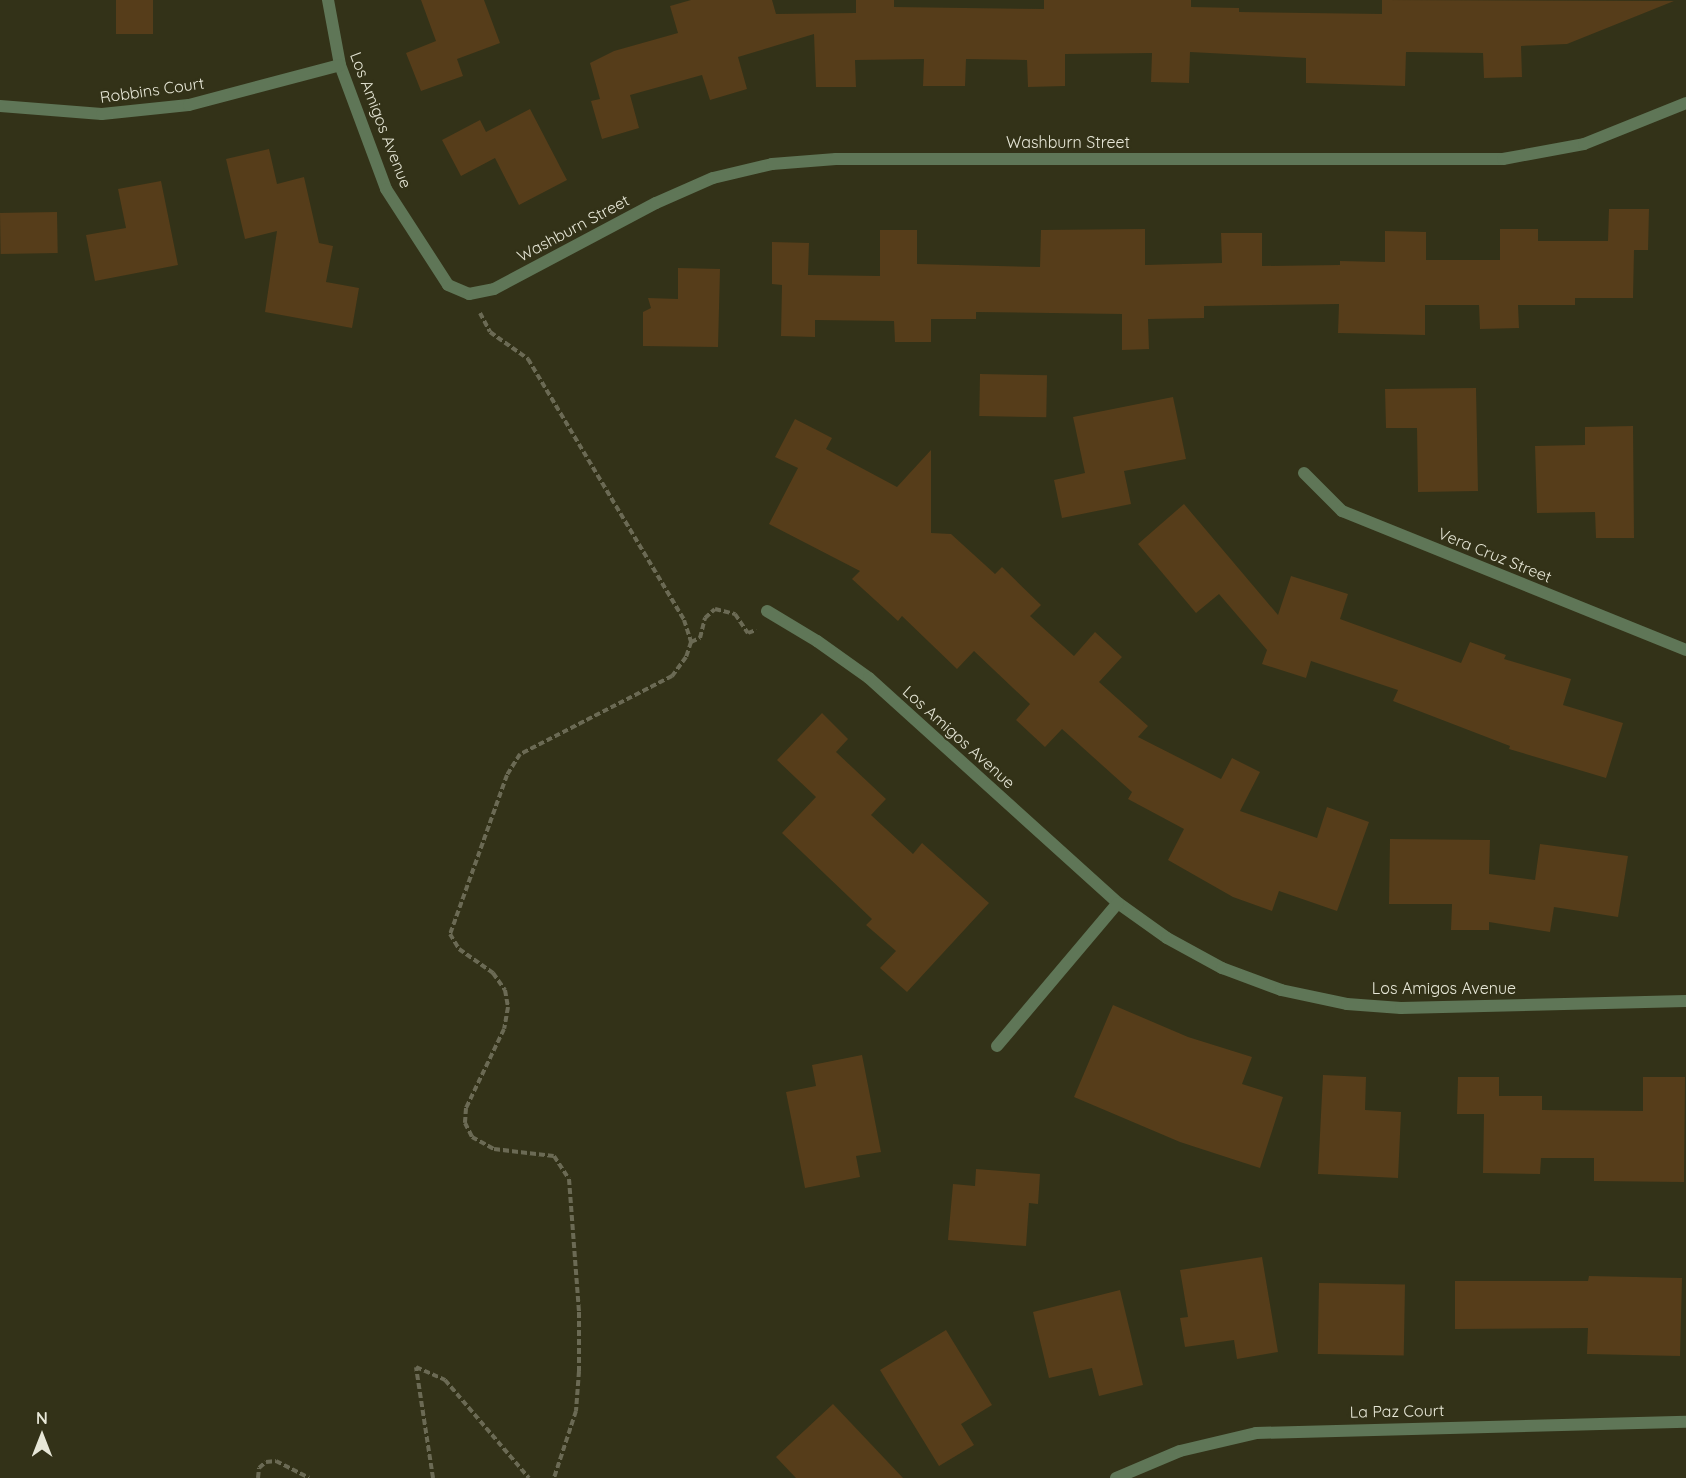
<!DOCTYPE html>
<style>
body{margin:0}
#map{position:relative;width:1686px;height:1478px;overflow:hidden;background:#333218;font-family:Quicksand,sans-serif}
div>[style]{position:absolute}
.building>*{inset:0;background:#563d1a;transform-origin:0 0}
.path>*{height:4px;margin-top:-2px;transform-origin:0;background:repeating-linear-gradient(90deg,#6b6a54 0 6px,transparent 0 9px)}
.minor>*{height:12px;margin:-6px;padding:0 6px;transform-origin:6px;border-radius:6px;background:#5f7657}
span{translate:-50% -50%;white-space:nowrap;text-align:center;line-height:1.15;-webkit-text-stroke:4.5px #333218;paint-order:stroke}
.street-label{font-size:16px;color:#e7e7d7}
.north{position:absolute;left:12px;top:1406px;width:60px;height:60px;-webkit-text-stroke:4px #333218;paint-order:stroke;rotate:0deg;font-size:16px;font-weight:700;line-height:24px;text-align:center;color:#e7e7d7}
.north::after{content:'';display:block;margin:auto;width:21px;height:27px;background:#e7e7d7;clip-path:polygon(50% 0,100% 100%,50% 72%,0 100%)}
</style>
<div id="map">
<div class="building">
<i style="left:116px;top:0;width:37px;height:34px"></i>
<i style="clip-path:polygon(421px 0,484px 0,500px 43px,457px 59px,463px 76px,421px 91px,406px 53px,436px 41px)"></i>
<i style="clip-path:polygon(691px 0,772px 0,776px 14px,856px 13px,856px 0,894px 0,894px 7px,1044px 9px,1044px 0,1191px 0,1191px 7px,1239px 8px,1239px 12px,1382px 14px,1382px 0,1674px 1px,1567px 44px,1521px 46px,1522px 77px,1484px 78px,1483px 53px,1406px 52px,1405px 86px,1306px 83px,1306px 58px,1190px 52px,1189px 83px,1151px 82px,1152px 53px,1065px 54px,1065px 86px,1028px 87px,1027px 60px,966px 59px,965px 86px,923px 86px,924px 59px,855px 60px,856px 87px,816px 87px,814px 34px,738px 57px,747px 89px,710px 100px,702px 75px,630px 95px,639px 128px,602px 139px,591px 101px,600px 99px,590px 63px,614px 51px,678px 33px,670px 6px)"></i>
<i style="clip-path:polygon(530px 109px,567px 180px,519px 205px,495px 158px,461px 176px,442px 140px,480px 120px,486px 132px)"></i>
<i style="clip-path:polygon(269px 149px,277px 184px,304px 177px,319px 243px,333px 246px,326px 282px,359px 288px,352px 328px,265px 312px,277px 231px,245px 239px,226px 159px)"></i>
<i style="clip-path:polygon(161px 181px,178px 265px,95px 281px,86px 235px,126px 228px,118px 189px)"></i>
<i style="clip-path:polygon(1609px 209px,1649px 209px,1648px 250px,1634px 250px,1633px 298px,1575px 298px,1575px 305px,1518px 305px,1519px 328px,1480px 329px,1479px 305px,1425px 305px,1425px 335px,1338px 333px,1339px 304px,1204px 306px,1204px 318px,1148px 319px,1149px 349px,1122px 350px,1122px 314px,976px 312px,976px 319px,931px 319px,931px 342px,895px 342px,894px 321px,815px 320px,815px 337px,781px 336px,782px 285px,772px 284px,772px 242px,809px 243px,808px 275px,880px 276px,880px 230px,917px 230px,917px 264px,1040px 267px,1041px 230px,1145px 229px,1145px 265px,1222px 263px,1221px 233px,1262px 233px,1262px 266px,1340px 265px,1340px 261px,1385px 262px,1385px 231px,1426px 232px,1426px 260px,1500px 260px,1500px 229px,1538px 229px,1538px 241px,1608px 241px)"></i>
<i style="left:57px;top:212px;width:41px;height:57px;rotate:89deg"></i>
<i style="clip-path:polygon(678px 268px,720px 269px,718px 347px,643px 346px,643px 312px,651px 308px,648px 298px,678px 299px)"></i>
<i style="left:980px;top:374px;width:67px;height:42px;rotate:1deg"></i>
<i style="clip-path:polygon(1476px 388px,1478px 491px,1418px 492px,1417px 428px,1386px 428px,1385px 389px)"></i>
<i style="clip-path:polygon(1173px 397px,1186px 459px,1124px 471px,1131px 504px,1062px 518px,1054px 480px,1085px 473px,1073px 417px)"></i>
<i style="clip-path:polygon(795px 419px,832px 438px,826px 449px,897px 487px,931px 450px,931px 533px,951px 534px,995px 574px,1002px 567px,1041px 605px,1030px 616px,1074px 656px,1095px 632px,1122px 657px,1099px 682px,1148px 726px,1138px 737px,1221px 779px,1232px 758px,1260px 772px,1240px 811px,1317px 838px,1327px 807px,1369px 822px,1337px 911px,1279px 891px,1272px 911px,1233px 897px,1168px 860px,1184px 829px,1128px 799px,1132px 792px,1062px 729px,1045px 747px,1016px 720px,1030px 704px,974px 651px,957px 669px,902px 616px,898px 621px,852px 579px,860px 571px,769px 524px,798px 468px,775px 457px)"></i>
<i style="clip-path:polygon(1633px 426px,1634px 538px,1596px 538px,1595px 512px,1537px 513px,1535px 446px,1585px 445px,1585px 427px)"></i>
<i style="clip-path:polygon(1184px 504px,1278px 615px,1291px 576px,1348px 594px,1340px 619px,1461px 663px,1470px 642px,1506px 655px,1504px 659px,1571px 679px,1563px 705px,1623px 723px,1606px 778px,1509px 749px,1510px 746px,1393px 701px,1398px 690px,1311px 661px,1306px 678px,1262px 664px,1267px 650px,1219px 594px,1196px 613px,1138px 544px)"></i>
<i style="clip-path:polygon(822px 713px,848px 739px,836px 752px,886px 799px,871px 815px,913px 854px,922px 843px,989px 903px,907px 992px,880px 968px,896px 951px,866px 925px,872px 919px,782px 833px,816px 797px,777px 760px)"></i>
<i style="clip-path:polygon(1390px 839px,1490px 840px,1489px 874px,1535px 880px,1540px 844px,1628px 856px,1618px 917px,1554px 907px,1550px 932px,1489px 922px,1489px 930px,1451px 930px,1452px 904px,1389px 904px)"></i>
<i style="clip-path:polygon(1113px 1005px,1188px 1037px,1252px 1057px,1242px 1084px,1283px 1097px,1260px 1168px,1180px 1142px,1074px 1097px)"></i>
<i style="clip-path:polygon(862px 1055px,881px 1152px,856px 1156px,860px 1177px,805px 1188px,786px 1092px,816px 1086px,812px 1065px)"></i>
<i style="clip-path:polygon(1323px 1075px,1366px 1077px,1365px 1110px,1401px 1112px,1398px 1178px,1318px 1174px)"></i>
<i style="clip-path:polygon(1458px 1077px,1499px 1077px,1499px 1096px,1542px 1096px,1542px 1110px,1643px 1111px,1643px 1077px,1685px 1077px,1684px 1182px,1594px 1181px,1594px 1158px,1541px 1158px,1540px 1174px,1483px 1173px,1484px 1114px,1457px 1114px)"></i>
<i style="clip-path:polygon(976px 1169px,1040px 1174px,1038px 1204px,1029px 1203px,1026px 1246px,948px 1240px,953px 1184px,975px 1186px)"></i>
<i style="clip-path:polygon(1262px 1257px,1278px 1352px,1237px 1359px,1234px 1340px,1185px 1347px,1180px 1318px,1188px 1317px,1180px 1270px)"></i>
<i style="clip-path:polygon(1589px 1276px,1682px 1278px,1680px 1356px,1587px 1354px,1588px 1328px,1455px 1329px,1455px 1281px,1588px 1281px)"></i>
<i style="left:1319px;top:1283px;width:86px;height:71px;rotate:1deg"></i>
<i style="clip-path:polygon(1120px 1290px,1143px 1385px,1099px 1396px,1092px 1368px,1049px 1378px,1033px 1312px)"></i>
<i style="clip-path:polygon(946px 1330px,992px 1405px,961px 1424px,974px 1445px,939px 1466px,880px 1370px)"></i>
<i style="clip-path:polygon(833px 1404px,903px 1478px,796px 1478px,776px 1457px)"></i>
</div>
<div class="path">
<i style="left:480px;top:313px;width:21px;rotate:62deg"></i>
<i style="left:490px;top:332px;width:47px;rotate:35.4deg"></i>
<i style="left:528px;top:359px;width:304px;rotate:59.1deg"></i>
<i style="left:684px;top:620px;width:23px;rotate:72deg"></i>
<i style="left:691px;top:642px;width:16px;rotate:108deg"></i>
<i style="left:686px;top:657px;width:24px;rotate:126deg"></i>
<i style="left:672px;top:676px;width:171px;rotate:152.8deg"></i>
<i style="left:520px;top:754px;width:25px;rotate:122deg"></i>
<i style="left:507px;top:775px;width:169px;rotate:109.7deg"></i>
<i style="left:450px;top:934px;width:17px;rotate:59deg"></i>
<i style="left:459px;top:949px;width:42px;rotate:35.2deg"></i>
<i style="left:493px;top:973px;width:21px;rotate:55deg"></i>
<i style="left:505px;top:990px;width:17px;rotate:80deg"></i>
<i style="left:508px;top:1007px;width:22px;rotate:100deg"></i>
<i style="left:504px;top:1029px;width:88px;rotate:115.7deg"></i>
<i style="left:466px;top:1108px;width:15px;rotate:94deg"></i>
<i style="left:465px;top:1123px;width:16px;rotate:63deg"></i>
<i style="left:472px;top:1137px;width:25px;rotate:29deg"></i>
<i style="left:494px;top:1149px;width:60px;rotate:6.7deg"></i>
<i style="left:554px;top:1156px;width:27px;rotate:57deg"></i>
<i style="left:569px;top:1179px;width:133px;rotate:85.7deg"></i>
<i style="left:579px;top:1312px;width:59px;rotate:90deg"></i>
<i style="left:579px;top:1371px;width:40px;rotate:94.3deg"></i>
<i style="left:576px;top:1411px;width:71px;rotate:108.2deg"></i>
<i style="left:691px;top:642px;width:10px;rotate:-24deg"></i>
<i style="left:700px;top:638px;width:21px;rotate:-76deg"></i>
<i style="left:705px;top:618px;width:13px;rotate:-42deg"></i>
<i style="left:715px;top:609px;width:21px;rotate:14deg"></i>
<i style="left:735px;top:614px;width:23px;rotate:56deg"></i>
<i style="left:748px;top:633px;width:9px;rotate:-21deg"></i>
<i style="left:258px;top:1478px;width:10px;rotate:-84deg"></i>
<i style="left:259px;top:1468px;width:9px;rotate:-41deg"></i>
<i style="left:266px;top:1462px;width:10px;rotate:-6deg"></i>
<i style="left:276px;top:1461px;width:37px;rotate:27deg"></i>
<i style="left:433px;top:1478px;width:112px;rotate:-98.7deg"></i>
<i style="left:416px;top:1367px;width:32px;rotate:24deg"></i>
<i style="left:445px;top:1380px;width:129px;rotate:49.4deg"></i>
</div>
<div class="minor">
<i style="left:328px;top:0;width:66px;rotate:79.5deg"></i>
<i style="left:340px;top:65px;width:132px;rotate:69.6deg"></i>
<i style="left:386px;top:189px;width:114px;rotate:57.1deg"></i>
<i style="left:448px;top:285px;width:23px;rotate:23deg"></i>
<i style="left:469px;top:294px;width:25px;rotate:-11deg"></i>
<i style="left:494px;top:289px;width:183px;rotate:-28deg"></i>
<i style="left:656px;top:203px;width:62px;rotate:-23.7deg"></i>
<i style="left:713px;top:178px;width:61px;rotate:-13.3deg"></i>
<i style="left:772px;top:164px;width:64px;rotate:-4.5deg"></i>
<i style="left:836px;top:159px;width:667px"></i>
<i style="left:1503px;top:159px;width:82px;rotate:-10.5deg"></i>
<i style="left:1584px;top:144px;width:110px;rotate:-21.9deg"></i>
<i style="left:0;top:106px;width:102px;rotate:4.5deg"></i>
<i style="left:102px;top:114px;width:87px;rotate:-5.9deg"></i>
<i style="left:189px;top:105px;width:156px;rotate:-14.8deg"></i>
<i style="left:1304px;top:473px;width:54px;rotate:45deg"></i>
<i style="left:1342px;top:511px;width:371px;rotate:22deg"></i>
<i style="left:767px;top:611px;width:58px;rotate:31deg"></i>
<i style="left:817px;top:641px;width:64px;rotate:35.4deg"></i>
<i style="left:869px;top:678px;width:336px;rotate:42.1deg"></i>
<i style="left:1118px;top:903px;width:60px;rotate:35.5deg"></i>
<i style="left:1167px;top:938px;width:63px;rotate:28.6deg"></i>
<i style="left:1222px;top:968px;width:63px;rotate:20.4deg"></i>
<i style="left:1281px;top:990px;width:67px;rotate:12deg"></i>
<i style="left:1347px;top:1004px;width:54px;rotate:4.2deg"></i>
<i style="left:1401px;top:1008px;width:285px;rotate:-1.4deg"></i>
<i style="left:997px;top:1046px;width:187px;rotate:-49.8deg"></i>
<i style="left:1116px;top:1478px;width:69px;rotate:-22.9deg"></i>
<i style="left:1180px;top:1451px;width:78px;rotate:-13.3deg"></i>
<i style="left:1256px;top:1433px;width:430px;rotate:-1.5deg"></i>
</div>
<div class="street-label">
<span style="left:152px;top:90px;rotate:-8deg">Robbins Court</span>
<span style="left:381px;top:120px;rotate:69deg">Los Amigos Avenue</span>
<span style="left:1068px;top:142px">Washburn Street</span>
<span style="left:573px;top:228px;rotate:-28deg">Washburn Street</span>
<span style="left:1495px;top:555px;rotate:22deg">Vera Cruz Street</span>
<span style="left:959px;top:737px;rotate:42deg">Los Amigos Avenue</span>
<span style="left:1444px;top:988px">Los Amigos Avenue</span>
<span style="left:1397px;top:1411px;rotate:-1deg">La Paz Court</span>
</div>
<div class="north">N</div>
</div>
